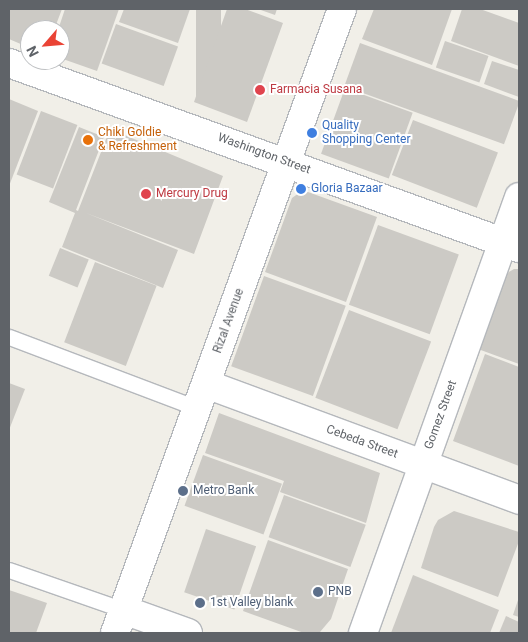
<!DOCTYPE html>
<style>
body{margin:0}
#map{position:relative;width:528px;height:642px;overflow:hidden;background:#f1efe8;font-family:Roboto,sans-serif}
div>[style]{position:absolute}
.building>*{inset:0;background:#cccac5;transform-origin:0 0}
.roads{filter:drop-shadow(1px 0 #b5b8bc) drop-shadow(-1px 0 #b5b8bc) drop-shadow(0 1px #b5b8bc) drop-shadow(0 -1px #b5b8bc)}
.service>*{height:15px;margin:-7.5px;padding:0 7.5px;transform-origin:7.5px;border-radius:7.5px;background:#fff}
.minor>*{height:28px;margin:-14px;padding:0 14px;transform-origin:14px;border-radius:14px;background:#fff}
.tertiary>*{height:28px;margin:-14px;padding:0 14px;transform-origin:14px;border-radius:14px;background:#fff}
.secondary>*{height:28px;margin:-14px;padding:0 14px;transform-origin:14px;border-radius:14px;background:#fff}
.dots>*{width:14px;height:14px;translate:-50% -50%;box-sizing:border-box;border:2px solid #fff;border-radius:50%}
span{translate:-50% -50%;white-space:nowrap;text-align:center;line-height:1.15;-webkit-text-stroke:4px #fff;paint-order:stroke}
.health-label{font-size:12px;color:#be3a42}
.left{translate:0 -50%;text-align:left}
.shop-label{font-size:12px;color:#366cbe}
.food-label{font-size:12px;color:#c56008}
.street-label{font-size:12px;color:#5f6368}
.service-label{font-size:12px;color:#4e5e75}
.frame{position:absolute;inset:0;border:10px solid #5f6368;pointer-events:none}
.north{position:absolute;left:20px;top:20px;width:50px;height:50px;box-sizing:border-box;background:#fff;border:1px solid #bfc1c3;border-radius:50%;rotate:243deg;font-size:14px;font-weight:700;line-height:20px;text-align:center;color:#5f6368}
.north::after{content:'';display:block;margin:auto;width:18px;height:22px;background:#ea4335;clip-path:polygon(50% 0,100% 100%,50% 72%,0 100%)}
</style>
<div id="map">
<div class="building">
<i style="clip-path:polygon(9px 9px,62px 9px,54px 30px,30px 30px,30px 48px,9px 39px)"></i>
<i style="clip-path:polygon(65px 9px,119px 9px,97px 71px,60px 58px,58px 30px)"></i>
<i style="clip-path:polygon(124px 9px,190px 9px,178px 43px,119px 22px)"></i>
<i style="left:196px;top:9px;width:25px;height:88px"></i>
<i style="clip-path:polygon(227px 9px,245px 9px,283px 23px,247px 122px,194px 102px)"></i>
<i style="clip-path:polygon(258px 9px,277px 9px,275px 15px)"></i>
<i style="clip-path:polygon(374px 9px,452px 9px,432px 65px,362px 39px)"></i>
<i style="clip-path:polygon(462px 9px,480px 9px,519px 23px,519px 66px,451px 41px)"></i>
<i style="left:116px;top:24px;width:66px;height:42px;rotate:20deg"></i>
<i style="left:445px;top:41px;width:46px;height:28px;rotate:19deg"></i>
<i style="left:360px;top:43px;width:170px;height:46px;rotate:20deg"></i>
<i style="clip-path:polygon(492px 61px,519px 70px,519px 97px,484px 84px)"></i>
<i style="left:345px;top:88px;width:72px;height:70px;rotate:20deg"></i>
<i style="clip-path:polygon(9px 99px,38px 111px,9px 186px)"></i>
<i style="left:41px;top:111px;width:39px;height:68px;rotate:21deg"></i>
<i style="left:413px;top:120px;width:91px;height:59px;rotate:21deg"></i>
<i style="clip-path:polygon(79px 127px,104px 137px,76px 210px,78px 211px,110px 129px,223px 176px,194px 254px,86px 213px,178px 250px,163px 288px,62px 247px,75px 213px,49px 202px)"></i>
<i style="clip-path:polygon(308px 192px,377px 217px,346px 302px,265px 272px,292px 198px,299px 193px)"></i>
<i style="left:378px;top:225px;width:86px;height:85px;rotate:20deg"></i>
<i style="left:60px;top:248px;width:31px;height:30px;rotate:22deg"></i>
<i style="left:95px;top:262px;width:66px;height:86px;rotate:21deg"></i>
<i style="clip-path:polygon(514px 269px,519px 269px,519px 364px,478px 349px,504px 275px)"></i>
<i style="left:264px;top:276px;width:87px;height:96px;rotate:20deg"></i>
<i style="left:349px;top:310px;width:88px;height:94px;rotate:21deg"></i>
<i style="clip-path:polygon(485px 354px,519px 367px,519px 466px,453px 441px)"></i>
<i style="clip-path:polygon(9px 383px,25px 389px,9px 430px)"></i>
<i style="clip-path:polygon(219px 413px,380px 473px,366px 523px,280px 492px,284px 481px,205px 453px)"></i>
<i style="left:203px;top:455px;width:84px;height:54px;rotate:20deg"></i>
<i style="left:284px;top:495px;width:87px;height:45px;rotate:20deg"></i>
<i style="clip-path:polygon(454px 511px,519px 532px,519px 541px,498px 597px,421px 568px,434px 527px,438px 520px)"></i>
<i style="left:206px;top:529px;width:53px;height:67px;rotate:19deg"></i>
<i style="clip-path:polygon(268px 540px,348px 569px,331px 619px,320px 632px,304px 633px,243px 611px)"></i>
<i style="clip-path:polygon(413px 575px,499px 610px,490px 633px,391px 633px)"></i>
<i style="clip-path:polygon(9px 590px,47px 603px,36px 633px,9px 633px)"></i>
<i style="clip-path:polygon(519px 597px,519px 617px,513px 615px)"></i>
<i style="clip-path:polygon(506px 616px,519px 622px,519px 633px,499px 633px)"></i>
</div>
<div class="roads">
<div class="service">
<i style="left:9px;top:337px;width:201px;rotate:20.7deg"></i>
<i style="left:9px;top:570px;width:122px;rotate:19.2deg"></i>
</div>
<div class="minor">
<i style="left:9px;top:63px;width:543px;rotate:19.94deg"></i>
<i style="left:206px;top:384px;width:334px;rotate:20.3deg"></i>
<i style="left:363px;top:633px;width:463px;rotate:-70.3deg"></i>
</div>
<div class="tertiary">
<i style="left:124px;top:610px;width:68px;rotate:19.8deg"></i>
</div>
<div class="secondary">
<i style="left:115px;top:633px;width:664px;rotate:-70.01deg"></i>
</div>
</div>
<div class="dots">
<i style="left:260px;top:90px;background:#e0444e"></i>
<i style="left:312px;top:133px;background:#3f7fe0"></i>
<i style="left:88px;top:140px;background:#e8710a"></i>
<i style="left:301px;top:189px;background:#3f7fe0"></i>
<i style="left:146px;top:194px;background:#e0444e"></i>
<i style="left:183px;top:491px;background:#5c6f8a"></i>
<i style="left:318px;top:592px;background:#5c6f8a"></i>
<i style="left:200px;top:603px;background:#5c6f8a"></i>
</div>
<div class="health-label">
<span class="left" style="left:270px;top:90px">Farmacia Susana</span>
<span class="left" style="left:156px;top:194px">Mercury Drug</span>
</div>
<div class="shop-label">
<span class="left" style="left:322px;top:133px">Quality<br>Shopping Center</span>
<span class="left" style="left:311px;top:189px">Gloria Bazaar</span>
</div>
<div class="food-label">
<span class="left" style="left:98px;top:140px">Chiki Goldie<br>&amp; Refreshment</span>
</div>
<div class="street-label">
<span style="left:264px;top:154px;rotate:20deg">Washington Street</span>
<span style="left:229px;top:321px;rotate:-70deg">Rizal Avenue</span>
<span style="left:441px;top:415px;rotate:-70deg">Gomez Street</span>
<span style="left:362px;top:442px;rotate:20deg">Cebeda Street</span>
</div>
<div class="service-label">
<span class="left" style="left:193px;top:491px">Metro Bank</span>
<span class="left" style="left:328px;top:592px">PNB</span>
<span class="left" style="left:210px;top:603px">1st Valley blank</span>
</div>
<div class="frame"></div>
<div class="north">N</div>
</div>
